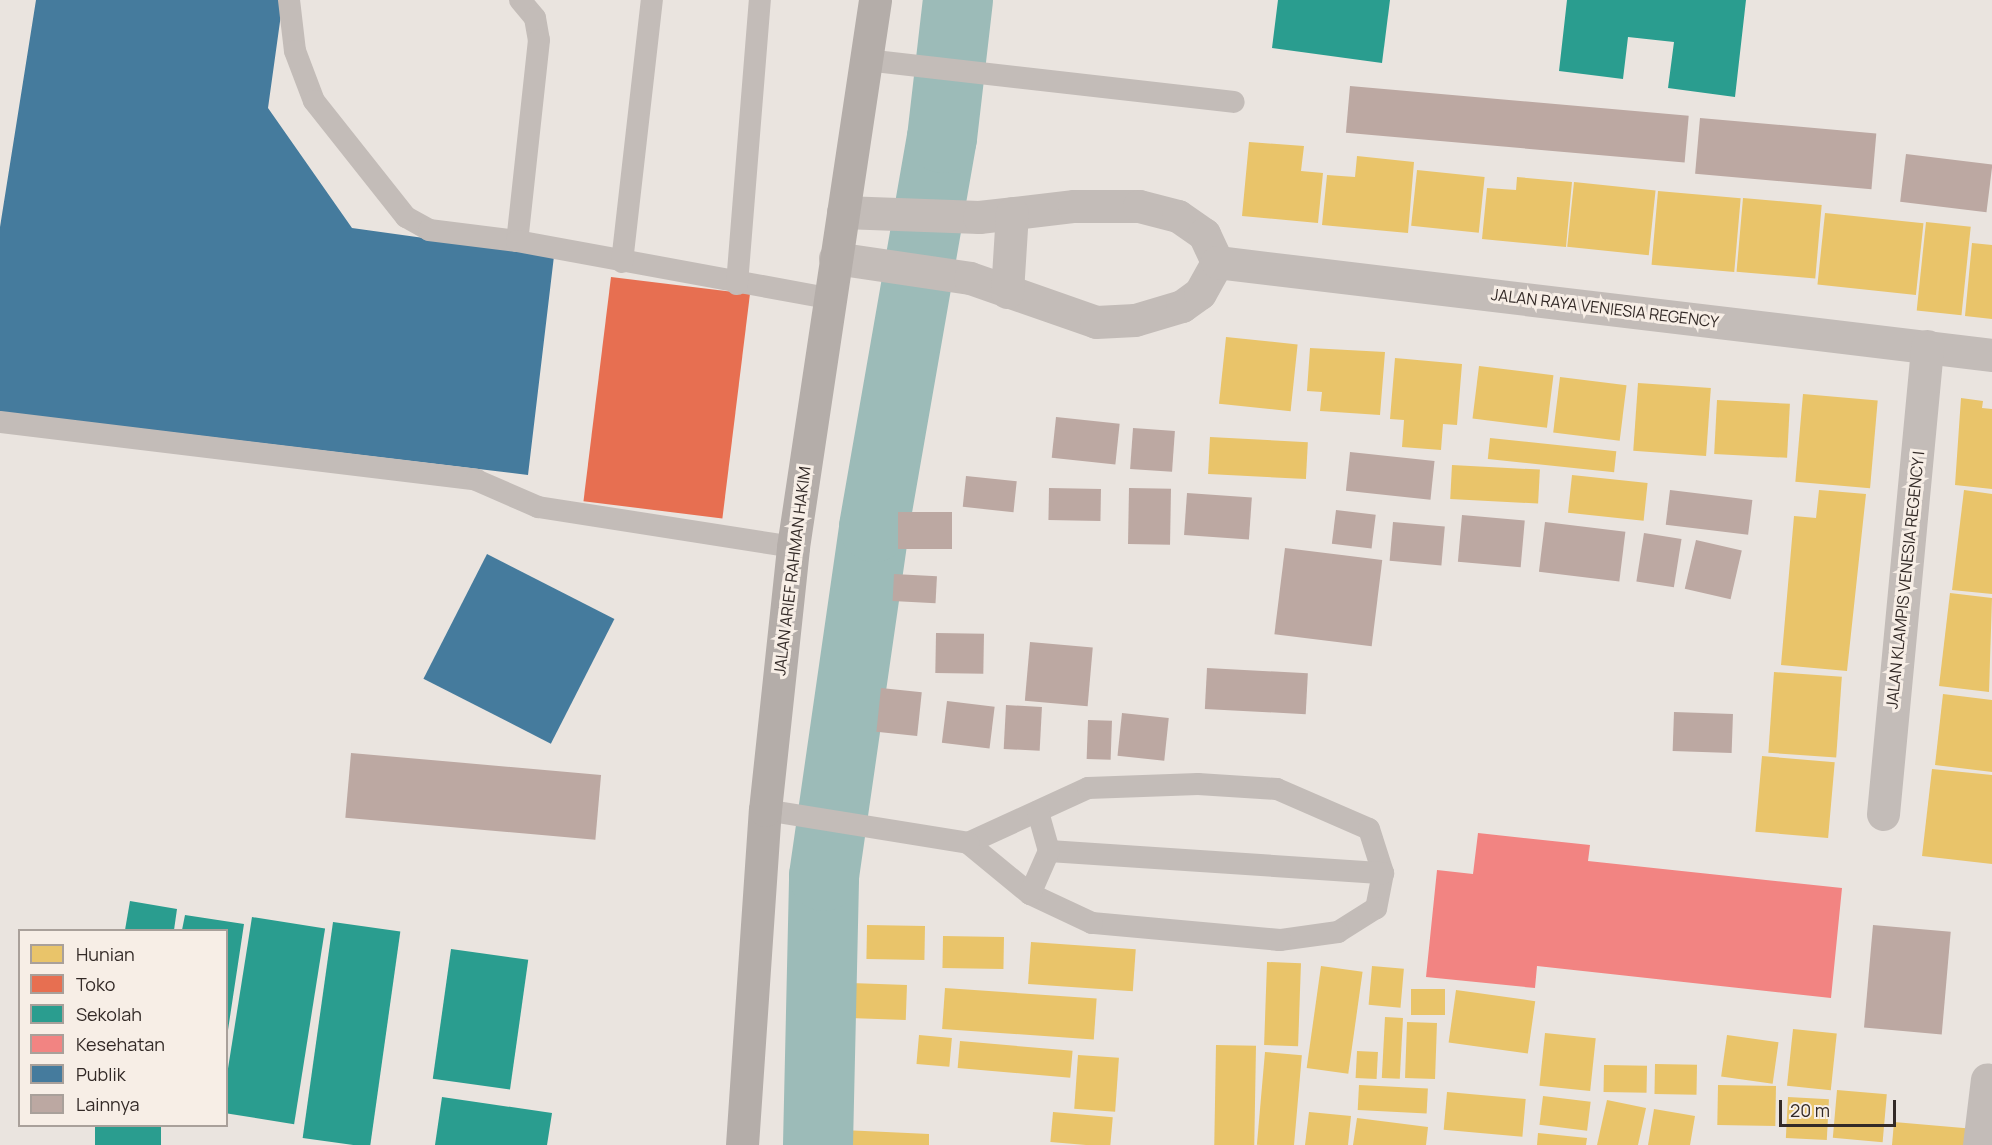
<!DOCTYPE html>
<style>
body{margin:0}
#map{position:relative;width:1992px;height:1145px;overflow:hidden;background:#eae4df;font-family:Manrope,sans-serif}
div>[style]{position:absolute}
.homes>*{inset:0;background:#e9c46a;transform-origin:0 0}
.shops>*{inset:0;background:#e76f51;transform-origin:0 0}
.schools>*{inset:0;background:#2a9d8f;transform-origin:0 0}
.health>*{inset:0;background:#f28482}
.public>*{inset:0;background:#457b9d;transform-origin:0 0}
.river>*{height:70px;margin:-35px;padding:0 35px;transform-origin:35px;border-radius:35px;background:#9cbbb8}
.building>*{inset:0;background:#bca8a2;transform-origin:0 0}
.service>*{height:22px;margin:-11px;padding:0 11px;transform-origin:11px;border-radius:11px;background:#c3bcb8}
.minor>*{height:33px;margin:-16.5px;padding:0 16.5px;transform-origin:16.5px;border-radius:16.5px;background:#c3bcb8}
.secondary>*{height:33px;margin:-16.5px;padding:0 16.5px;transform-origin:16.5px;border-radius:16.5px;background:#b4ada9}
span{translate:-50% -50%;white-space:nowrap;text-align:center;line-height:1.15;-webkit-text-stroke:6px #f7eee6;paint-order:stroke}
.street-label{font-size:16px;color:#332a27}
.legend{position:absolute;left:18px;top:929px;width:210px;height:198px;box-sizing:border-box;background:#f7eee6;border:2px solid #a9a09a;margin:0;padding:8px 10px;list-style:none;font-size:18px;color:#332a27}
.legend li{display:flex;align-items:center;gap:12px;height:30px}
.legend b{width:30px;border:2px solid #a9a09a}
.scale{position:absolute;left:1779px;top:1100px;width:117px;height:27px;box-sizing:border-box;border:3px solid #332a27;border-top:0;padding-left:8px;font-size:18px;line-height:21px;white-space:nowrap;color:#332a27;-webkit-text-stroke:4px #f7eee6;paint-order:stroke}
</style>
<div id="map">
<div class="homes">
<i style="clip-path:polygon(1249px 142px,1304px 146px,1301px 171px,1323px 173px,1318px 223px,1242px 216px)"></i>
<i style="clip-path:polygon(1357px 156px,1414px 162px,1408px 233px,1322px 225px,1327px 175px,1355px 177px)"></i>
<i style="left:1417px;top:170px;width:68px;height:56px;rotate:6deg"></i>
<i style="clip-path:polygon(1517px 177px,1572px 182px,1566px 247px,1482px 239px,1487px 188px,1516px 190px)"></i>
<i style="left:1574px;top:182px;width:82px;height:65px;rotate:6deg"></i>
<i style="left:1658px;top:191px;width:83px;height:74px;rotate:5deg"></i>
<i style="left:1743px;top:198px;width:79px;height:74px;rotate:5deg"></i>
<i style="left:1825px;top:213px;width:99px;height:72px;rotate:6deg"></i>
<i style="left:1926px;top:222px;width:45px;height:89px;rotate:6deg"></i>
<i style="clip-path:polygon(1972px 243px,1992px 245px,1992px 319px,1965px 316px)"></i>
<i style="left:1226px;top:337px;width:72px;height:67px;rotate:6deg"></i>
<i style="clip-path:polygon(1310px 348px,1385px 352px,1380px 415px,1320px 411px,1322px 392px,1307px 391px)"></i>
<i style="clip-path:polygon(1395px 358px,1462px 364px,1457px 425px,1443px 424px,1441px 450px,1402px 447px,1404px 420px,1390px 419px)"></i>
<i style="left:1479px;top:366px;width:75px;height:53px;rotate:7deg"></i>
<i style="left:1560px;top:377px;width:67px;height:56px;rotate:7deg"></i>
<i style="left:1638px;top:383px;width:73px;height:68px;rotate:4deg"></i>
<i style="left:1803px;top:394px;width:75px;height:88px;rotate:5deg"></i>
<i style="clip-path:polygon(1961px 398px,1983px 401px,1982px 408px,1992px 409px,1992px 489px,1955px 485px)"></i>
<i style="left:1717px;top:400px;width:73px;height:54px;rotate:3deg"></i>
<i style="left:1210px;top:437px;width:98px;height:37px;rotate:3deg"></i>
<i style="left:1490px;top:438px;width:127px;height:21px;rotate:6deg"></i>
<i style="left:1452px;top:465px;width:88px;height:34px;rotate:3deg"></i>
<i style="left:1572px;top:475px;width:76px;height:38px;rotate:6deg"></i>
<i style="clip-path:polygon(1819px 490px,1866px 494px,1847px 671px,1781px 665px,1794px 516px,1816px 518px)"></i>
<i style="clip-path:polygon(1964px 490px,1992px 494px,1992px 594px,1952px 590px)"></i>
<i style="clip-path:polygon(1950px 593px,1992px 598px,1989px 692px,1939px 686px)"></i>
<i style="left:1774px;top:672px;width:68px;height:81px;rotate:4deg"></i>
<i style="clip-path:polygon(1943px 694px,1992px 700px,1992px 772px,1935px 765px)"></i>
<i style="left:1762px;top:756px;width:73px;height:76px;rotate:5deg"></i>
<i style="clip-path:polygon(1932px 769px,1992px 775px,1992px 864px,1922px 856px)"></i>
<i style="left:867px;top:925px;width:58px;height:34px;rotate:1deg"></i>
<i style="left:943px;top:936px;width:61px;height:32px;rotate:1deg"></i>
<i style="left:1031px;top:942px;width:105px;height:42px;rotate:4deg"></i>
<i style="left:1267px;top:962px;width:34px;height:83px;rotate:2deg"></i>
<i style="left:1321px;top:966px;width:42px;height:103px;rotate:8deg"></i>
<i style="left:1372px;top:966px;width:32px;height:39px;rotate:5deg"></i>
<i style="left:851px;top:983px;width:56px;height:35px;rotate:2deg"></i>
<i style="left:945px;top:988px;width:152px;height:41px;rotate:4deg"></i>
<i style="left:1411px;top:989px;width:34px;height:26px"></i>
<i style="left:1456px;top:990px;width:80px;height:53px;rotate:8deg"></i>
<i style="left:1385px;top:1017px;width:18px;height:61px;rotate:3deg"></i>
<i style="left:1407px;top:1022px;width:30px;height:56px;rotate:2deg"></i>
<i style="left:1793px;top:1029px;width:44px;height:57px;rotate:6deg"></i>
<i style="left:1545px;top:1033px;width:51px;height:53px;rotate:6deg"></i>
<i style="left:919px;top:1035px;width:33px;height:29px;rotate:5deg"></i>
<i style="left:1727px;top:1035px;width:52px;height:42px;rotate:8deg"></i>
<i style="left:960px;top:1041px;width:113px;height:27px;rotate:5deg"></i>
<i style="left:1216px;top:1045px;width:40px;height:100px;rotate:1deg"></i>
<i style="left:1357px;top:1051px;width:21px;height:27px;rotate:3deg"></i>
<i style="left:1265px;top:1052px;width:37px;height:93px;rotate:5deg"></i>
<i style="left:1078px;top:1055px;width:41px;height:54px;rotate:4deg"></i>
<i style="left:1655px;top:1064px;width:42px;height:30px;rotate:1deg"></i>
<i style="left:1604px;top:1065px;width:43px;height:27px;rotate:1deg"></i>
<i style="left:1359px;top:1085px;width:69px;height:25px;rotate:3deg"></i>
<i style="left:1718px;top:1085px;width:58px;height:40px;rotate:1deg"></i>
<i style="left:1837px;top:1090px;width:50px;height:48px;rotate:5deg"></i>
<i style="left:1447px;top:1092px;width:79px;height:38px;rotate:5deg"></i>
<i style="left:1543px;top:1096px;width:48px;height:29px;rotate:7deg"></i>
<i style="left:1788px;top:1097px;width:41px;height:41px;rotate:3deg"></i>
<i style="clip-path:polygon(1607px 1100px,1646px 1108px,1638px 1145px,1597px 1145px)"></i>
<i style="clip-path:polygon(1654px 1109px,1695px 1116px,1690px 1145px,1648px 1145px)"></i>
<i style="left:1053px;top:1112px;width:60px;height:30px;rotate:5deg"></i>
<i style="clip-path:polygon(1309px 1112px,1351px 1116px,1348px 1145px,1305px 1145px)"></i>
<i style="clip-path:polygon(1357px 1118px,1428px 1127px,1426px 1145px,1353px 1145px)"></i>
<i style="clip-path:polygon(1894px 1122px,1975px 1129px,1973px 1145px,1892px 1145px)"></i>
<i style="clip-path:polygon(843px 1130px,929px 1134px,929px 1145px,842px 1145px)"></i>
<i style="clip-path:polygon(1538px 1133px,1587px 1138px,1586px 1145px,1537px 1145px)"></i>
</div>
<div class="shops">
<i style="left:611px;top:277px;width:140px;height:226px;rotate:7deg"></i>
</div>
<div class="schools">
<i style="clip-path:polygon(1278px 0,1390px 0,1382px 63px,1272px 48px)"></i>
<i style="clip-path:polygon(1567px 0,1746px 0,1735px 97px,1668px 88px,1674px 42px,1628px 37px,1623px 79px,1559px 71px)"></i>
<i style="clip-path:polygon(130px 901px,177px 909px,174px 930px,125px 930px)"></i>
<i style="clip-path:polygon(185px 915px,244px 924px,228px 1030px,226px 930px,182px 930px)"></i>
<i style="left:252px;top:917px;width:74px;height:198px;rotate:9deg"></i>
<i style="left:333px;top:922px;width:68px;height:218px;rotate:8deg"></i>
<i style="left:451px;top:949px;width:78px;height:131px;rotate:8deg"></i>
<i style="clip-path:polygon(442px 1097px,552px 1113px,547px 1145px,435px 1145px)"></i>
<i style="left:95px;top:1126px;width:66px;height:19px"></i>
</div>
<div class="health">
<i style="clip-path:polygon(1478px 833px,1590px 845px,1588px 861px,1842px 888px,1831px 998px,1537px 966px,1535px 988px,1426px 977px,1437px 870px,1473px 874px)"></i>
</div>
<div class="public">
<i style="clip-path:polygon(36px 0,283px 0,268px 108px,352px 228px,554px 256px,528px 475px,0 412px,0 227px)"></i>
<i style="left:487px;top:554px;width:143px;height:140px;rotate:27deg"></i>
</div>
<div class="river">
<i style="left:818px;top:1145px;width:269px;rotate:-88.7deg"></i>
<i style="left:824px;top:876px;width:353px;rotate:-81.8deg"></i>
<i style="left:874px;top:527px;width:395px;rotate:-80.1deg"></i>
<i style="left:942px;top:138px;width:139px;rotate:-83.4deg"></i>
</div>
<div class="building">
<i style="left:1350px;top:86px;width:340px;height:47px;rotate:5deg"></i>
<i style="left:1700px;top:118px;width:177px;height:56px;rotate:5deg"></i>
<i style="left:1906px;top:154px;width:87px;height:48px;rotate:7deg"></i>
<i style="left:1056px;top:417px;width:64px;height:41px;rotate:6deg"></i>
<i style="left:1133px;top:428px;width:42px;height:41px;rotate:4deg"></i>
<i style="left:1350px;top:452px;width:85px;height:39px;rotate:6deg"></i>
<i style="left:966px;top:476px;width:51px;height:31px;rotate:6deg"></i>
<i style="left:1049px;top:488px;width:52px;height:32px;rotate:1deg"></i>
<i style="left:1129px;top:488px;width:42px;height:56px;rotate:1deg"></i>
<i style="left:1670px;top:490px;width:83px;height:35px;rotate:7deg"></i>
<i style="left:1187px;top:493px;width:65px;height:42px;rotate:4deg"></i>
<i style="left:1336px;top:510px;width:40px;height:34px;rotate:7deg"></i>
<i style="left:898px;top:512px;width:54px;height:37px"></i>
<i style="left:1462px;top:515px;width:63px;height:47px;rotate:5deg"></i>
<i style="left:1393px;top:522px;width:52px;height:39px;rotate:5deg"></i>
<i style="left:1545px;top:522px;width:81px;height:50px;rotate:7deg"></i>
<i style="left:1644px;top:533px;width:38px;height:49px;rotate:9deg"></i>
<i style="left:1696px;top:540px;width:47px;height:50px;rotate:13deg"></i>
<i style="left:1285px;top:548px;width:98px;height:87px;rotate:7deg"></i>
<i style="left:894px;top:574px;width:43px;height:27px;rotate:3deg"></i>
<i style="left:936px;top:633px;width:48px;height:40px;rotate:1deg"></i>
<i style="left:1030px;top:642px;width:63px;height:59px;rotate:5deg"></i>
<i style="left:1207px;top:668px;width:101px;height:41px;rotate:3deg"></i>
<i style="left:881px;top:688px;width:41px;height:44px;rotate:6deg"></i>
<i style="left:947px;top:701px;width:48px;height:42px;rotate:7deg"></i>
<i style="left:1006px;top:705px;width:36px;height:44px;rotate:3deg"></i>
<i style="left:1674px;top:712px;width:59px;height:39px;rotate:2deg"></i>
<i style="left:1122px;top:713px;width:47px;height:43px;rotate:6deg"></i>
<i style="left:1088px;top:720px;width:24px;height:39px;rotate:2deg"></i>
<i style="left:351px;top:753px;width:251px;height:65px;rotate:5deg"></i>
<i style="left:1873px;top:925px;width:78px;height:103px;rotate:5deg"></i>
</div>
<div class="service">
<i style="left:289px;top:0;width:51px;rotate:83.3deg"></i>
<i style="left:295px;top:51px;width:53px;rotate:69.2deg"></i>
<i style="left:314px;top:101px;width:148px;rotate:51.6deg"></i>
<i style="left:406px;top:217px;width:26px;rotate:29deg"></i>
<i style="left:429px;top:230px;width:89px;rotate:7.1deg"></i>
<i style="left:520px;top:0;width:23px;rotate:50deg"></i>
<i style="left:535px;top:18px;width:22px;rotate:80deg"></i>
<i style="left:539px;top:40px;width:202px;rotate:96.2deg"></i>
<i style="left:517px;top:241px;width:317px;rotate:10.4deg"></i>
<i style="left:866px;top:60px;width:370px;rotate:6.5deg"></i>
<i style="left:622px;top:262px;width:264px;rotate:-83.5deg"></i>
<i style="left:737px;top:284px;width:285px;rotate:-85.4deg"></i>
<i style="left:0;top:422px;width:480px;rotate:6.9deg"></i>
<i style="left:476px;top:480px;width:68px;rotate:23.5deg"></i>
<i style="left:538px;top:507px;width:258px;rotate:8.9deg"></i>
<i style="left:1198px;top:784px;width:79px;rotate:3.6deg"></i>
<i style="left:1277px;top:789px;width:100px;rotate:23.5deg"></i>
<i style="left:1369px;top:829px;width:46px;rotate:72.3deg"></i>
<i style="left:1383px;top:873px;width:36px;rotate:101deg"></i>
<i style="left:1376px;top:908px;width:45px;rotate:147.7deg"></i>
<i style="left:1338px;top:932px;width:59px;rotate:172.1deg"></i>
<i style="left:1280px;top:940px;width:189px;rotate:-174.8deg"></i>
<i style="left:1092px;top:923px;width:68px;rotate:-154.9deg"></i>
<i style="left:1030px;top:894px;width:80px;rotate:-140.6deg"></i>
<i style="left:968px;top:843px;width:132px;rotate:-24.6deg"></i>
<i style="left:1088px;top:788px;width:110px;rotate:-2.1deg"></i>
<i style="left:765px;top:810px;width:206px;rotate:9.2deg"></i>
<i style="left:1049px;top:851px;width:335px;rotate:3.8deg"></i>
<i style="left:1030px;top:894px;width:47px;rotate:-66.2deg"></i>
<i style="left:1049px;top:851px;width:41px;rotate:-105.8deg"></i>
</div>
<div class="minor">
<i style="left:843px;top:212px;width:136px;rotate:2.1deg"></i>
<i style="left:979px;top:217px;width:96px;rotate:-6.6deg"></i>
<i style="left:1074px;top:206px;width:65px"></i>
<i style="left:1139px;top:206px;width:40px;rotate:14.4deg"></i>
<i style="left:1178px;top:216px;width:32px;rotate:35deg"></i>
<i style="left:1204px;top:234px;width:31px;rotate:65deg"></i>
<i style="left:835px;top:258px;width:136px;rotate:8.4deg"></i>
<i style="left:970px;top:278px;width:133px;rotate:19.2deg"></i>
<i style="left:1096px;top:322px;width:39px;rotate:-3deg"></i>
<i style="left:1135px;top:320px;width:49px;rotate:-16.6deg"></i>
<i style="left:1182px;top:306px;width:22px;rotate:-36deg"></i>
<i style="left:1200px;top:293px;width:35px;rotate:-61deg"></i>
<i style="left:1217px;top:262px;width:781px;rotate:6.84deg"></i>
<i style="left:1007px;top:292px;width:79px;rotate:-86.4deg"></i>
<i style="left:1883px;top:814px;width:470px;rotate:-84.6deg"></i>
<i style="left:1979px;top:1145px;width:66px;rotate:-83.1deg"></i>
</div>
<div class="secondary">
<i style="left:742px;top:1145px;width:336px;rotate:-86.1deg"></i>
<i style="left:765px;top:810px;width:264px;rotate:-83.9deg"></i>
<i style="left:793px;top:547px;width:553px;rotate:-81.47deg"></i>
</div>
<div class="street-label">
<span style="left:1605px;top:308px;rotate:7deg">JALAN RAYA VENIESIA REGENCY</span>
<span style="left:792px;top:571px;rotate:-83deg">JALAN ARIEF RAHMAN HAKIM</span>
<span style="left:1905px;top:580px;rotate:-84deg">JALAN KLAMPIS VENESIA REGENCY I</span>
</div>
<ul class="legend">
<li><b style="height:16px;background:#e9c46a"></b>Hunian</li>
<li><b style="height:16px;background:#e76f51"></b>Toko</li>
<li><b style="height:16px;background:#2a9d8f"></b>Sekolah</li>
<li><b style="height:16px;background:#f28482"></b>Kesehatan</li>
<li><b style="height:16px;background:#457b9d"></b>Publik</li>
<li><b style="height:16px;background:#bca8a2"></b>Lainnya</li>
</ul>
<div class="scale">20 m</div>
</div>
